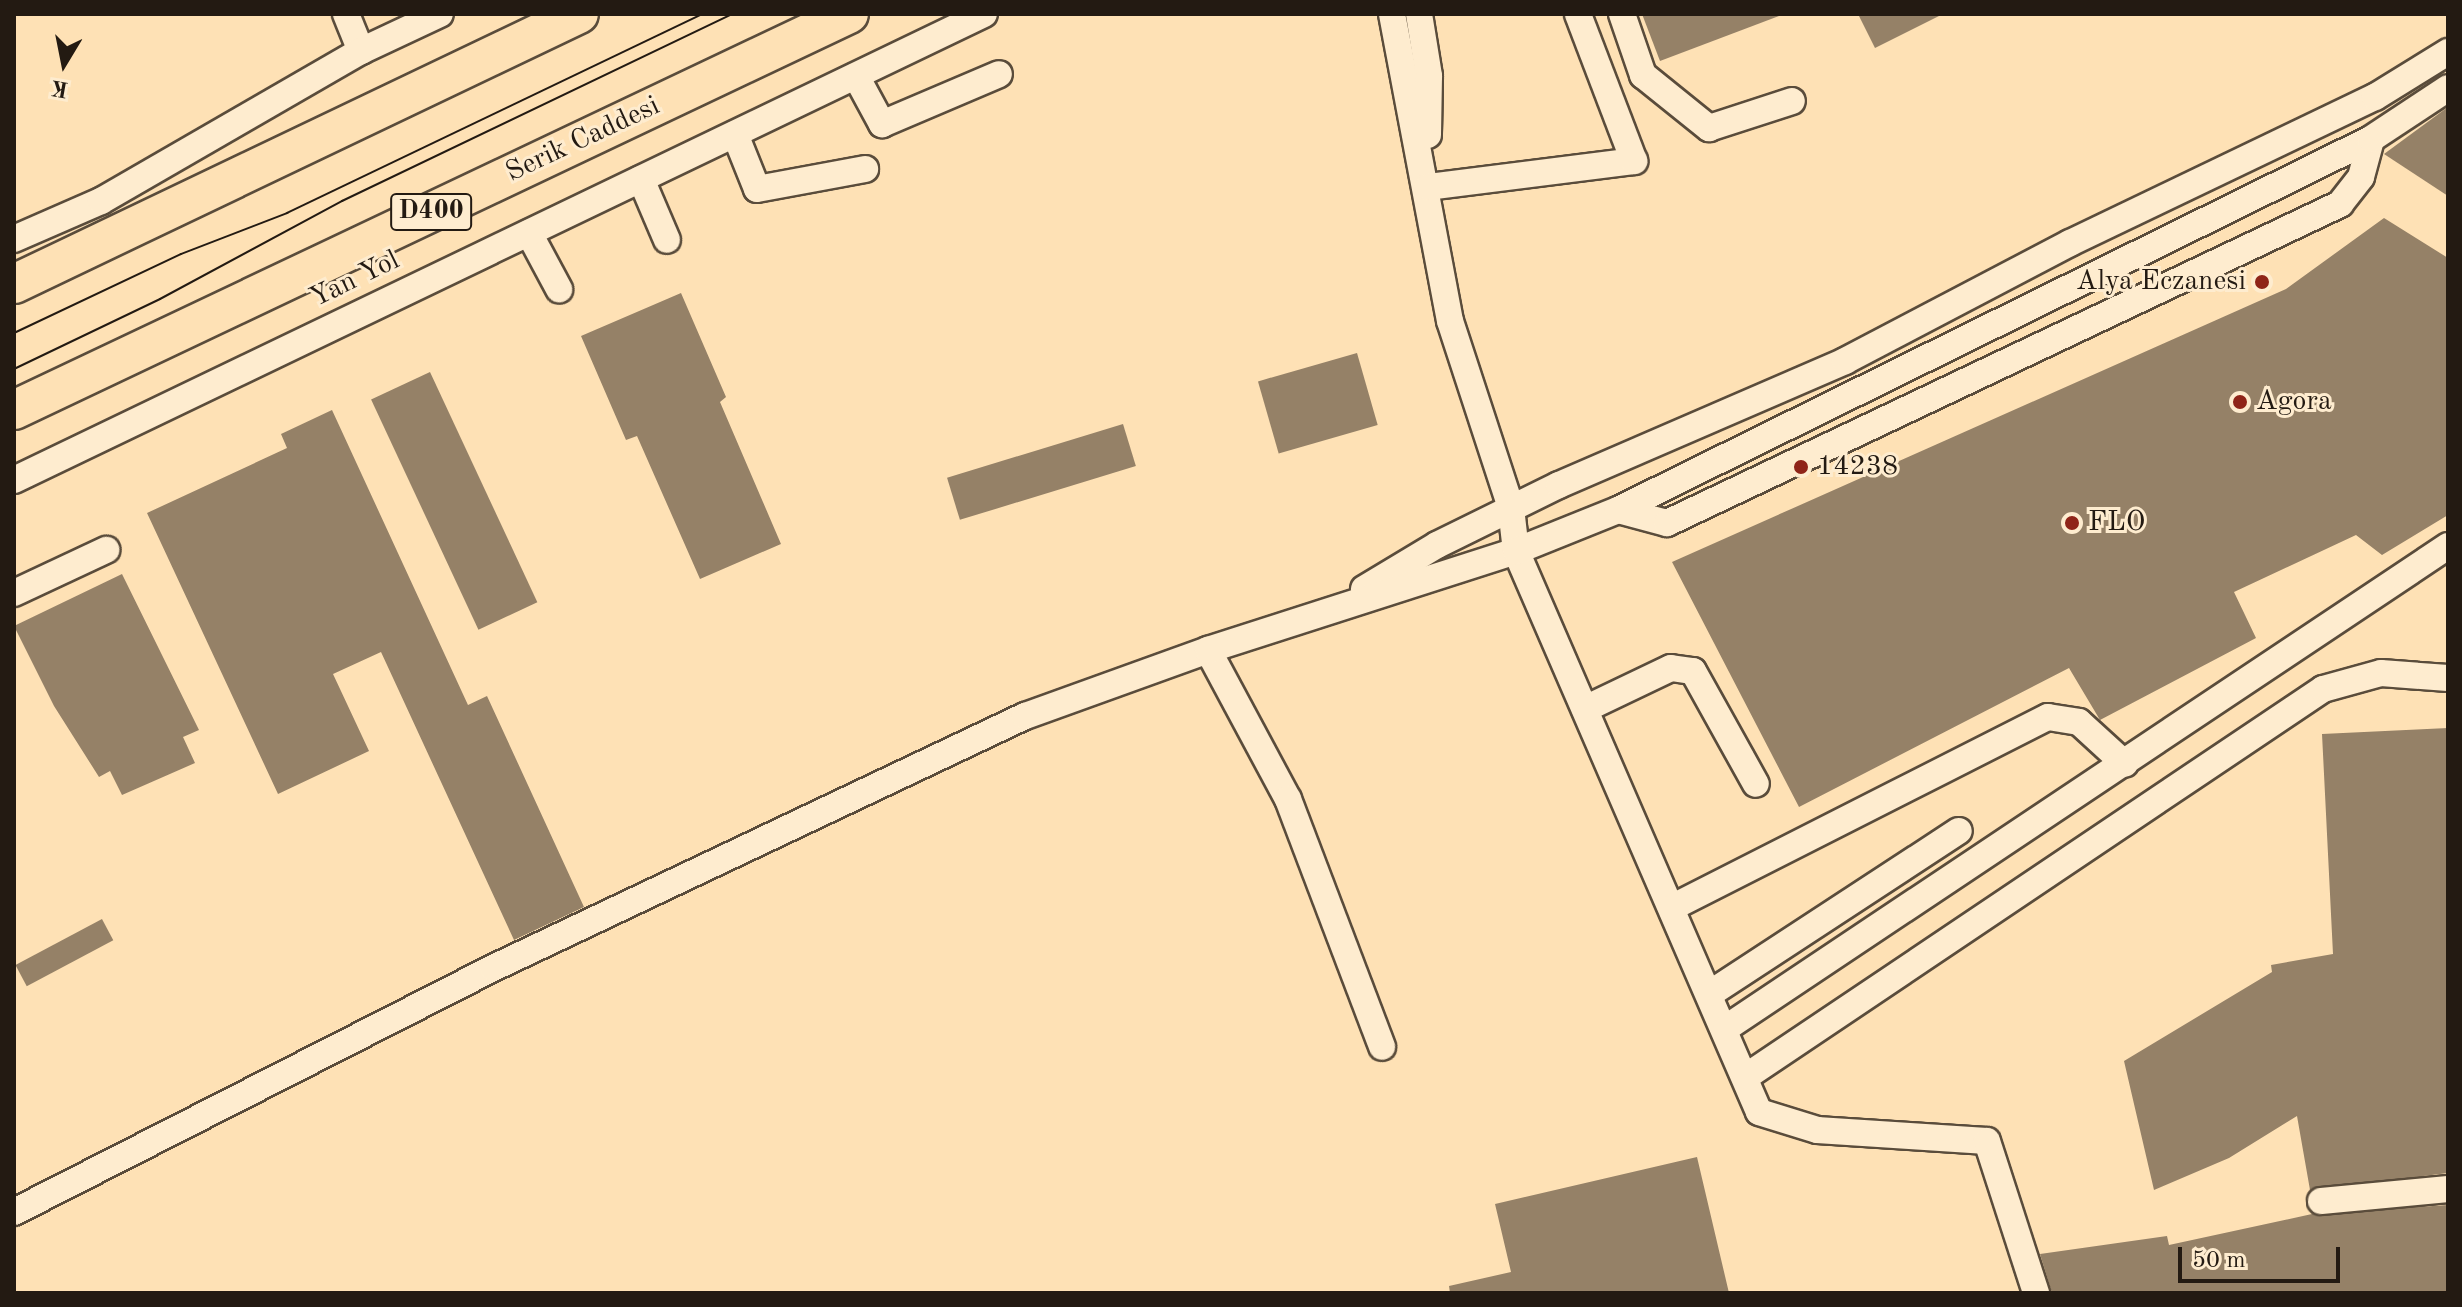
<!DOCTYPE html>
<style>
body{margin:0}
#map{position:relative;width:2462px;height:1307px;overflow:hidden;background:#fee1b5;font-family:"Old Standard TT",serif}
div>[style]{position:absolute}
.building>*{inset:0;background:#958167;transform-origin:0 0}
.roads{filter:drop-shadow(2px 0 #5a4c3b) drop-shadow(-2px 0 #5a4c3b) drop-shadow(0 2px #5a4c3b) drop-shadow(0 -2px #5a4c3b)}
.minor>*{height:26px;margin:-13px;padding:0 13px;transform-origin:13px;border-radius:13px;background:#feeccf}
.highway>*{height:38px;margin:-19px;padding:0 19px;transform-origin:19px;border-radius:19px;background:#fee1b5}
.tram>*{height:2px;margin:-1px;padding:0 1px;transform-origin:1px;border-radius:1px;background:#231a12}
.dots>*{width:22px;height:22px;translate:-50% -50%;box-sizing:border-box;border:4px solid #feeccf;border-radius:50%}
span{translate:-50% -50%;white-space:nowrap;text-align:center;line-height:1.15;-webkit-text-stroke:6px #feeccf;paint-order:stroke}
.shield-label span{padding:2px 6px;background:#feeccf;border:2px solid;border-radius:6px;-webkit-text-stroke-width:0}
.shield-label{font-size:26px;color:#231a12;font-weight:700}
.street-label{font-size:28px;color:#231a12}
.poi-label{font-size:28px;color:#231a12}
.right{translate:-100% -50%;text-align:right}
.left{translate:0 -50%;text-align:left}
.frame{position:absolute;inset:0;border:16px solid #231a12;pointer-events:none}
.north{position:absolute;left:24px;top:24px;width:80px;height:80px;-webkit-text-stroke:6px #feeccf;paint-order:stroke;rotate:190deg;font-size:22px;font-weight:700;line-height:32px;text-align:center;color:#231a12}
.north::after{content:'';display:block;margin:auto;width:28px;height:36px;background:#231a12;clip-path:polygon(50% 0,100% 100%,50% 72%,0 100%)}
.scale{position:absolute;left:2178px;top:1247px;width:162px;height:36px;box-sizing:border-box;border:4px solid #231a12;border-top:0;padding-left:10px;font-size:24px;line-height:28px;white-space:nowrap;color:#231a12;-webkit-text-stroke:6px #feeccf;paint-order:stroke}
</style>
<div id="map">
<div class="building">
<i style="clip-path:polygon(1642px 14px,1779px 14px,1779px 16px,1660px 61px)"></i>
<i style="clip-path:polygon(1858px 14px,1943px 14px,1875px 48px)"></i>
<i style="clip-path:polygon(2448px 107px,2448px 196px,2384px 154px)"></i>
<i style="clip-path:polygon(2384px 218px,2448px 258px,2448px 515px,2382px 555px,2356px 535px,2234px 592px,2256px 638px,2100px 720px,2069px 668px,1799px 807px,1672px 562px,2286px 289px)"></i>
<i style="clip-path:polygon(681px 293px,726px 397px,720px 402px,781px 544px,700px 579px,637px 436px,626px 440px,581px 336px)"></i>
<i style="left:1357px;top:353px;width:75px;height:103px;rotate:74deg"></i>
<i style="left:430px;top:372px;width:254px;height:65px;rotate:65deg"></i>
<i style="clip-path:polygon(332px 410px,468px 705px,487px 696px,584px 907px,514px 940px,381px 652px,333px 674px,369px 751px,278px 794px,147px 513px,287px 448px,281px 434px)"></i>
<i style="left:1123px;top:424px;width:44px;height:184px;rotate:73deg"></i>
<i style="clip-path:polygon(122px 574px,199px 730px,183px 737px,195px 763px,122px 795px,110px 771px,99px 777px,54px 706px,14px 626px)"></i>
<i style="clip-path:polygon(2448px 728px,2448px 1173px,2310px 1190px,2297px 1116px,2229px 1158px,2154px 1190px,2124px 1061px,2272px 972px,2271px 965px,2333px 954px,2322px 734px)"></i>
<i style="left:102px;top:919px;width:24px;height:98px;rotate:62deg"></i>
<i style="clip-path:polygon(1697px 1157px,1729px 1293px,1450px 1293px,1449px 1286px,1511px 1272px,1495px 1204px)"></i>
<i style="clip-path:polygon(2448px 1205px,2448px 1293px,2052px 1293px,2040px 1254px,2167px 1236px,2169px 1245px,2312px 1214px)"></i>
</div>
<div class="roads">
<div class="minor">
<i style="left:346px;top:14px;width:40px;rotate:68deg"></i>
<i style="left:1392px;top:14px;width:312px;rotate:79.3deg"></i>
<i style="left:1450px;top:321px;width:197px;rotate:71.9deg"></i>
<i style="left:1511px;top:508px;width:43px;rotate:83.4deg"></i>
<i style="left:1516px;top:551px;width:611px;rotate:66.58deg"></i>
<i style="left:1759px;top:1112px;width:61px;rotate:17.2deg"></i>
<i style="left:1817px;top:1130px;width:170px;rotate:3.7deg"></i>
<i style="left:1987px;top:1141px;width:160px;rotate:72.1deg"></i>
<i style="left:1419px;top:14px;width:63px;rotate:80.8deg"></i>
<i style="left:1429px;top:76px;width:59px;rotate:91deg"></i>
<i style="left:1622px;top:14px;width:65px;rotate:71deg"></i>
<i style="left:1643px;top:75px;width:85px;rotate:38.8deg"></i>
<i style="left:1709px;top:128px;width:87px;rotate:-18deg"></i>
<i style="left:856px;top:76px;width:55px;rotate:61.6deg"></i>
<i style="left:882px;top:124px;width:127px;rotate:-23.1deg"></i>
<i style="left:735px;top:134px;width:59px;rotate:68.2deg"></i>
<i style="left:757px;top:189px;width:110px;rotate:-10.5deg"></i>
<i style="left:641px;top:179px;width:66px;rotate:66.9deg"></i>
<i style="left:1428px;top:187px;width:208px;rotate:-7.2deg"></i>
<i style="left:1634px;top:161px;width:157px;rotate:-110.9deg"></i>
<i style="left:529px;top:233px;width:64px;rotate:61.8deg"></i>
<i style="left:14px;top:239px;width:95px;rotate:-23.6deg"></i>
<i style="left:101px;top:201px;width:300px;rotate:-30deg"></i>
<i style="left:361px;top:51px;width:87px;rotate:-25.1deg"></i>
<i style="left:14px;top:480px;width:1076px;rotate:-25.66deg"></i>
<i style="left:1618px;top:510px;width:51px;rotate:14.9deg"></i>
<i style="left:1667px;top:523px;width:745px;rotate:-25.36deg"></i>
<i style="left:2340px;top:204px;width:34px;rotate:-52deg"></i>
<i style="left:2361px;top:177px;width:39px;rotate:-75deg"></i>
<i style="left:1364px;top:589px;width:85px;rotate:-31.1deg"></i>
<i style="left:1437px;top:545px;width:136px;rotate:-26.2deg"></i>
<i style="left:1559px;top:485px;width:312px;rotate:-23.4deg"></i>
<i style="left:1845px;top:361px;width:254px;rotate:-27.7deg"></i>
<i style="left:2070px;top:243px;width:338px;rotate:-25.6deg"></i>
<i style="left:2375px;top:97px;width:86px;rotate:-31.7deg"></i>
<i style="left:14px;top:593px;width:102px;rotate:-25.1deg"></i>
<i style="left:1208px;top:650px;width:169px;rotate:61.8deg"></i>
<i style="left:1288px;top:799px;width:265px;rotate:69.2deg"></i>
<i style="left:1585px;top:709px;width:95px;rotate:-25.5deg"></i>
<i style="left:1671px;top:668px;width:22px;rotate:8deg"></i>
<i style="left:1693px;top:671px;width:129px;rotate:60.9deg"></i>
<i style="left:1673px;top:907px;width:420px;rotate:-26.9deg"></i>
<i style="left:2048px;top:717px;width:31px;rotate:9deg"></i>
<i style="left:2079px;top:722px;width:62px;rotate:42.4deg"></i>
<i style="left:1711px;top:993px;width:296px;rotate:-33.2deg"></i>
<i style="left:1726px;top:1028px;width:868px;rotate:-33.73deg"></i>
<i style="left:1747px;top:1076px;width:694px;rotate:-33.9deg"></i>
<i style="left:2323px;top:689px;width:60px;rotate:-15.4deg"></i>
<i style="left:2381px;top:673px;width:67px;rotate:4.3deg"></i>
<i style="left:2321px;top:1201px;width:128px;rotate:-5.4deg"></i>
<i style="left:14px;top:1212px;width:538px;rotate:-26.99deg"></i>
<i style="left:493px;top:968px;width:589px;rotate:-25.35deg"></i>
<i style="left:1025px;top:716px;width:195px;rotate:-19.8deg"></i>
<i style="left:1208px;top:650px;width:324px;rotate:-17.8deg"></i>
<i style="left:1516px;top:551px;width:110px;rotate:-21.9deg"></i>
<i style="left:1618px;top:510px;width:839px;rotate:-26.23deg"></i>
<i style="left:2371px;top:139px;width:92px;rotate:-33.5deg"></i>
</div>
<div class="highway">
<i style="left:14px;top:284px;width:626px;rotate:-25.54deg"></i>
<i style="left:14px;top:410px;width:924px;rotate:-25.37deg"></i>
</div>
</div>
<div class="tram">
<i style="left:14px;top:333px;width:185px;rotate:-25.3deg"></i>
<i style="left:181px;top:254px;width:114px;rotate:-21.1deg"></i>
<i style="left:287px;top:213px;width:461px;rotate:-25.6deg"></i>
<i style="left:14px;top:369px;width:162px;rotate:-25.6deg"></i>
<i style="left:160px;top:299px;width:207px;rotate:-28.3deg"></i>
<i style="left:342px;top:201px;width:433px;rotate:-25.6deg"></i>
</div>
<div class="dots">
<i style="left:2262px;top:282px;background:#8f2418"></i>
<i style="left:2240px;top:402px;background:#8f2418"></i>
<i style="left:1801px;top:467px;background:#8f2418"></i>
<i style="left:2072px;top:523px;background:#8f2418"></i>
</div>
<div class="shield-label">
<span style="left:431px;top:212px">D400</span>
</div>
<div class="street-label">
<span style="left:583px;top:140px;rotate:-25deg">Serik Caddesi</span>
<span style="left:355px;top:280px;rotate:-26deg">Yan Yol</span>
</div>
<div class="poi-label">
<span class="right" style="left:2246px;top:282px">Alya Eczanesi</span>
<span class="left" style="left:2256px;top:402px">Agora</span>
<span class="left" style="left:1817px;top:467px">14238</span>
<span class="left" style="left:2088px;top:523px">FLO</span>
</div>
<div class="frame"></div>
<div class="north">K</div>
<div class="scale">50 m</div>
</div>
